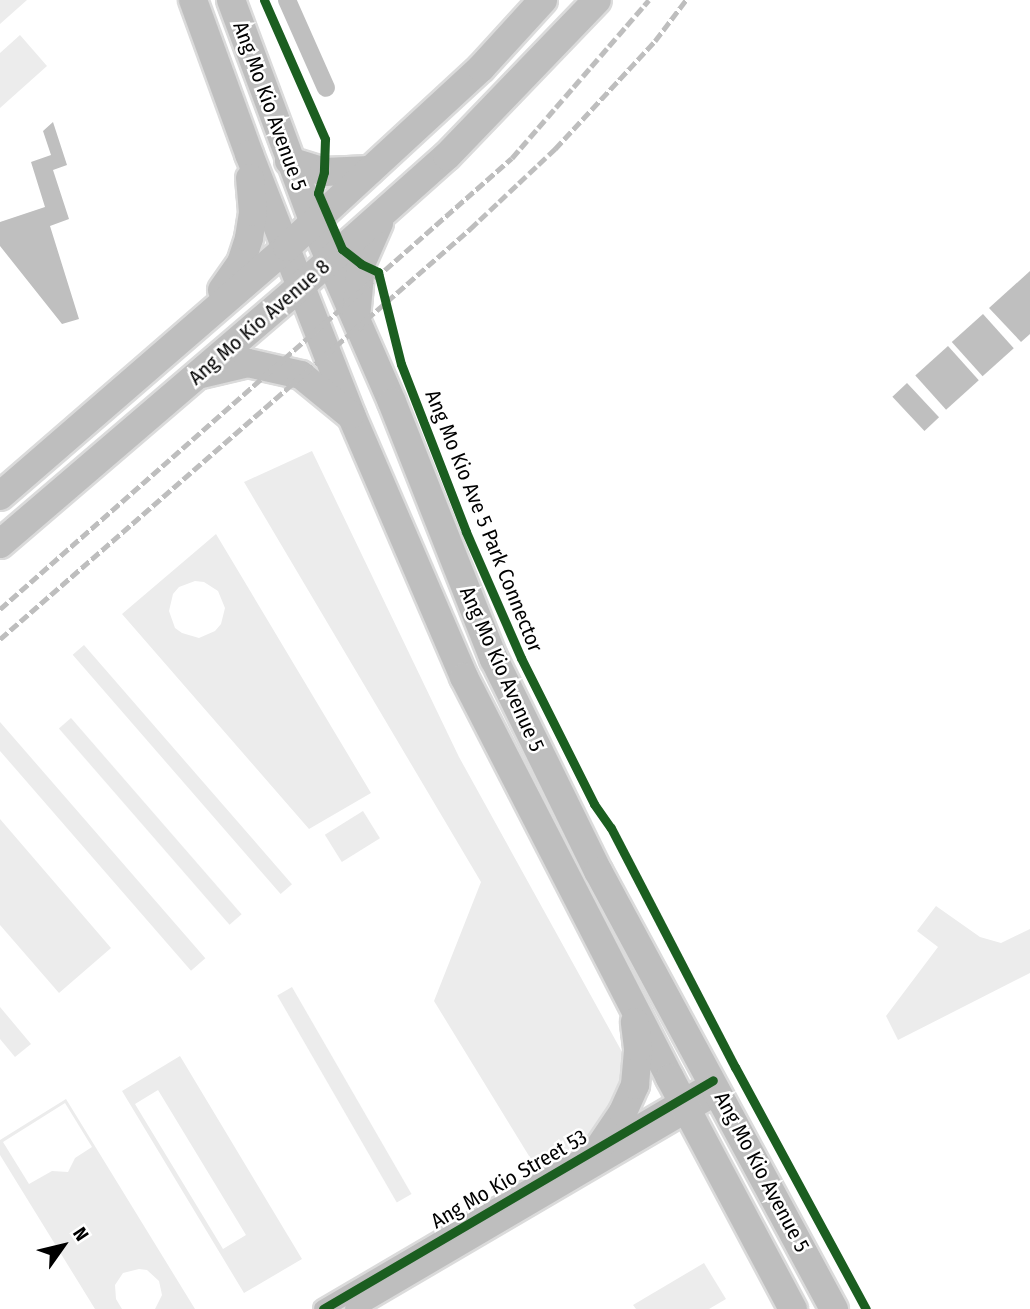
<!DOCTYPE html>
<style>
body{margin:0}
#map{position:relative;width:1030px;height:1309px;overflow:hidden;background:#fff;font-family:"Fira Sans Condensed",sans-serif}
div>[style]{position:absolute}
.green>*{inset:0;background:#ececec;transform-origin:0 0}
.water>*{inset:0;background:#bfbfbf;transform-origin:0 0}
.canal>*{height:18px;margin:-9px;padding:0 9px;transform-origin:9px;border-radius:9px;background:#bfbfbf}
.roads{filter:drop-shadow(2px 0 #dbdbdb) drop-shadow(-2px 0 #dbdbdb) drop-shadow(0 2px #dbdbdb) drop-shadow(0 -2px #dbdbdb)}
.street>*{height:18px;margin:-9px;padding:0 9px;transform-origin:9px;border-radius:9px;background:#bebebe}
.primary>*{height:28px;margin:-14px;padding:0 14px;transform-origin:14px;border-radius:14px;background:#bebebe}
.rail>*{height:5px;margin-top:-2.5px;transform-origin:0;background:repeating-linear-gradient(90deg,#bebebe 0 10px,transparent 0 13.5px)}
.cycleway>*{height:9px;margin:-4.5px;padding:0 4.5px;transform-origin:4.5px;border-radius:4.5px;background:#1b5e20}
span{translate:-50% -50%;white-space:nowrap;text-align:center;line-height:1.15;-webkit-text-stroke:5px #fff;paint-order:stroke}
.street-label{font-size:21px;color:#000}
.north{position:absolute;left:28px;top:1211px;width:70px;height:70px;-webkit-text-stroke:5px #fff;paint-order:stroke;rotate:56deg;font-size:19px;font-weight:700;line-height:28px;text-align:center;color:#000}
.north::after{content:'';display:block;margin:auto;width:24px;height:32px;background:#000;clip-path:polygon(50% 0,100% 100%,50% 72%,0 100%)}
</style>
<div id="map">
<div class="green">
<i style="clip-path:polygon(0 0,27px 0,0 24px)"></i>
<i style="clip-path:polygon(20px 35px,47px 66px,0 108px,0 53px)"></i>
<i style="clip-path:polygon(312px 451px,459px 757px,632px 1070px,618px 1110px,592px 1136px,537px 1169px,434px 1001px,481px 882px,244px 482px)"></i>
<i style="clip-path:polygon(evenodd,216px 534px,371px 793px,309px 829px,122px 614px,216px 534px,195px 581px,204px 582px,218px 591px,225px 608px,221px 624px,215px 631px,199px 638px,182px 633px,175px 628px,169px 611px,173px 594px,179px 587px,195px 581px)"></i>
<i style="left:84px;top:645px;width:317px;height:15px;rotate:49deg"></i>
<i style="left:71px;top:718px;width:260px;height:16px;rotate:49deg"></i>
<i style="left:0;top:722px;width:313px;height:19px;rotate:49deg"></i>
<i style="left:363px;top:811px;width:32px;height:45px;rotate:58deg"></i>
<i style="clip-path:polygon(0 819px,111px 948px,59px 993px,0 925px)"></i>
<i style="clip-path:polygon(936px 906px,980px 937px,1001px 943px,1030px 929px,1030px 973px,898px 1040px,886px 1016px,938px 947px,917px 931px)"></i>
<i style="left:292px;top:987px;width:239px;height:17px;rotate:60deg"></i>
<i style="clip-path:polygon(0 1007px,31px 1044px,15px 1057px,0 1039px)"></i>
<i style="clip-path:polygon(evenodd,180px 1056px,302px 1259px,244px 1293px,122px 1091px,180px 1056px,158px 1090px,246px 1235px,223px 1249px,135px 1104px,158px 1090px)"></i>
<i style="clip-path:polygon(evenodd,66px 1099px,195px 1309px,155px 1309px,162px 1295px,159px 1281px,147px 1270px,139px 1269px,123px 1273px,115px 1285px,116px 1299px,122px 1309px,95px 1309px,0 1155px,0 1140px,66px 1099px,65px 1103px,92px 1147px,75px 1158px,68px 1172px,52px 1171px,29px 1184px,3px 1142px,65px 1103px)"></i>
<i style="clip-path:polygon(704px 1263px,726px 1299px,709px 1309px,636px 1309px,633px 1305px)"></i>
</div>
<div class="water">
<i style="clip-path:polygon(53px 122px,67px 165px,53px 170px,69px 219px,50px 226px,79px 319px,62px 324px,0 246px,0 222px,45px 207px,31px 162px,51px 155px,43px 131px)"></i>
<i style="clip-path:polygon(1030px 271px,1030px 334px,1021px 342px,989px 308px)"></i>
<i style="left:983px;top:314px;width:46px;height:42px;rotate:48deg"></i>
<i style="left:948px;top:346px;width:46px;height:44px;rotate:48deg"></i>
<i style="left:907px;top:383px;width:47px;height:20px;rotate:47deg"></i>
</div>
<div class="canal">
<i style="left:287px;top:0;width:96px;rotate:66.1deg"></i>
</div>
<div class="roads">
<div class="street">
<i style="left:323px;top:1309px;width:452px;rotate:-30.4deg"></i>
<i style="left:354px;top:1309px;width:425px;rotate:-30.4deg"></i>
</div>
<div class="primary">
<i style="left:193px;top:0;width:164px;rotate:70deg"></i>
<i style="left:249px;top:154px;width:282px;rotate:68.6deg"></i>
<i style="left:352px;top:417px;width:283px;rotate:66.7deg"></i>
<i style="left:464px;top:677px;width:451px;rotate:62.8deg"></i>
<i style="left:670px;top:1078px;width:262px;rotate:62deg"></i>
<i style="left:231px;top:0;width:236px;rotate:69.6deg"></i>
<i style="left:313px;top:221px;width:197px;rotate:66.4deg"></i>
<i style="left:392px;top:402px;width:277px;rotate:68.4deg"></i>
<i style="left:494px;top:659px;width:236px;rotate:63.9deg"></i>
<i style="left:598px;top:871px;width:498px;rotate:61.7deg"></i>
<i style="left:289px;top:161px;width:37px;rotate:17deg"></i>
<i style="left:324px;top:172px;width:46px;rotate:-2.5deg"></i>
<i style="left:222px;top:290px;width:33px;rotate:-55deg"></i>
<i style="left:241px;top:263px;width:26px;rotate:-72deg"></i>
<i style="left:249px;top:238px;width:26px;rotate:-81deg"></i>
<i style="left:253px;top:212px;width:34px;rotate:-95deg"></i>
<i style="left:356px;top:318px;width:54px;rotate:-84.7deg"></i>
<i style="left:361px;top:264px;width:45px;rotate:-66.3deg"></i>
<i style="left:201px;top:374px;width:48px;rotate:-13.2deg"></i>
<i style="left:248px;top:363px;width:54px;rotate:12.8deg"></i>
<i style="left:301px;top:375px;width:63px;rotate:39.2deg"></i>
<i style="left:0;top:496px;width:380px;rotate:-40.9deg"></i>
<i style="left:287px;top:247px;width:264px;rotate:-42.7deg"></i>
<i style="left:481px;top:68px;width:92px;rotate:-47.6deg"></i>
<i style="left:0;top:544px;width:386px;rotate:-40.6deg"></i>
<i style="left:293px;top:293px;width:206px;rotate:-41.7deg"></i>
<i style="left:447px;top:156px;width:216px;rotate:-46.1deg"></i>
<i style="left:600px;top:1146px;width:41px;rotate:-55.9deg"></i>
<i style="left:623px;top:1112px;width:30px;rotate:-66deg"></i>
<i style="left:635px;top:1085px;width:37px;rotate:-85deg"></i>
<i style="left:638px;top:1048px;width:26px;rotate:-97deg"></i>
</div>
</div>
<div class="rail">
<i style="left:0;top:609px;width:682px;rotate:-41.38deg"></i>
<i style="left:512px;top:158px;width:209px;rotate:-49.1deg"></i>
<i style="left:0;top:639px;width:624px;rotate:-41.1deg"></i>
<i style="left:470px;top:229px;width:117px;rotate:-43.3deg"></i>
<i style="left:555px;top:149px;width:147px;rotate:-47.2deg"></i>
<i style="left:655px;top:41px;width:51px;rotate:-52.9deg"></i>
</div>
<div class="cycleway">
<i style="left:264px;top:0;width:152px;rotate:66.3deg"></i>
<i style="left:325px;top:139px;width:33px;rotate:92deg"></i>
<i style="left:324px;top:172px;width:22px;rotate:106deg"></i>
<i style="left:318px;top:193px;width:61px;rotate:66.8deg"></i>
<i style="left:342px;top:249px;width:24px;rotate:38deg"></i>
<i style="left:361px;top:264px;width:19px;rotate:25deg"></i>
<i style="left:378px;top:272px;width:95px;rotate:76deg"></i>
<i style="left:401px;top:364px;width:180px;rotate:68.8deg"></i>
<i style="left:466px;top:532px;width:137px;rotate:66.4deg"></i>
<i style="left:521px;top:658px;width:163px;rotate:63.4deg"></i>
<i style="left:594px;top:804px;width:29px;rotate:55deg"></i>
<i style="left:611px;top:828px;width:269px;rotate:62.6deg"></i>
<i style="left:735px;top:1067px;width:275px;rotate:61.6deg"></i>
<i style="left:323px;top:1309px;width:452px;rotate:-30.4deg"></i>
</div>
<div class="street-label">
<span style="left:270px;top:106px;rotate:70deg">Ang Mo Kio Avenue 5</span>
<span style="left:259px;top:322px;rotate:-41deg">Ang Mo Kio Avenue 8</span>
<span style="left:484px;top:521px;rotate:68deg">Ang Mo Kio Ave 5 Park Connector</span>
<span style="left:502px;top:669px;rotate:66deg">Ang Mo Kio Avenue 5</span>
<span style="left:762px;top:1172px;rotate:62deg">Ang Mo Kio Avenue 5</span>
<span style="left:509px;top:1179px;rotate:-30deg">Ang Mo Kio Street 53</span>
</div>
<div class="north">N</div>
</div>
